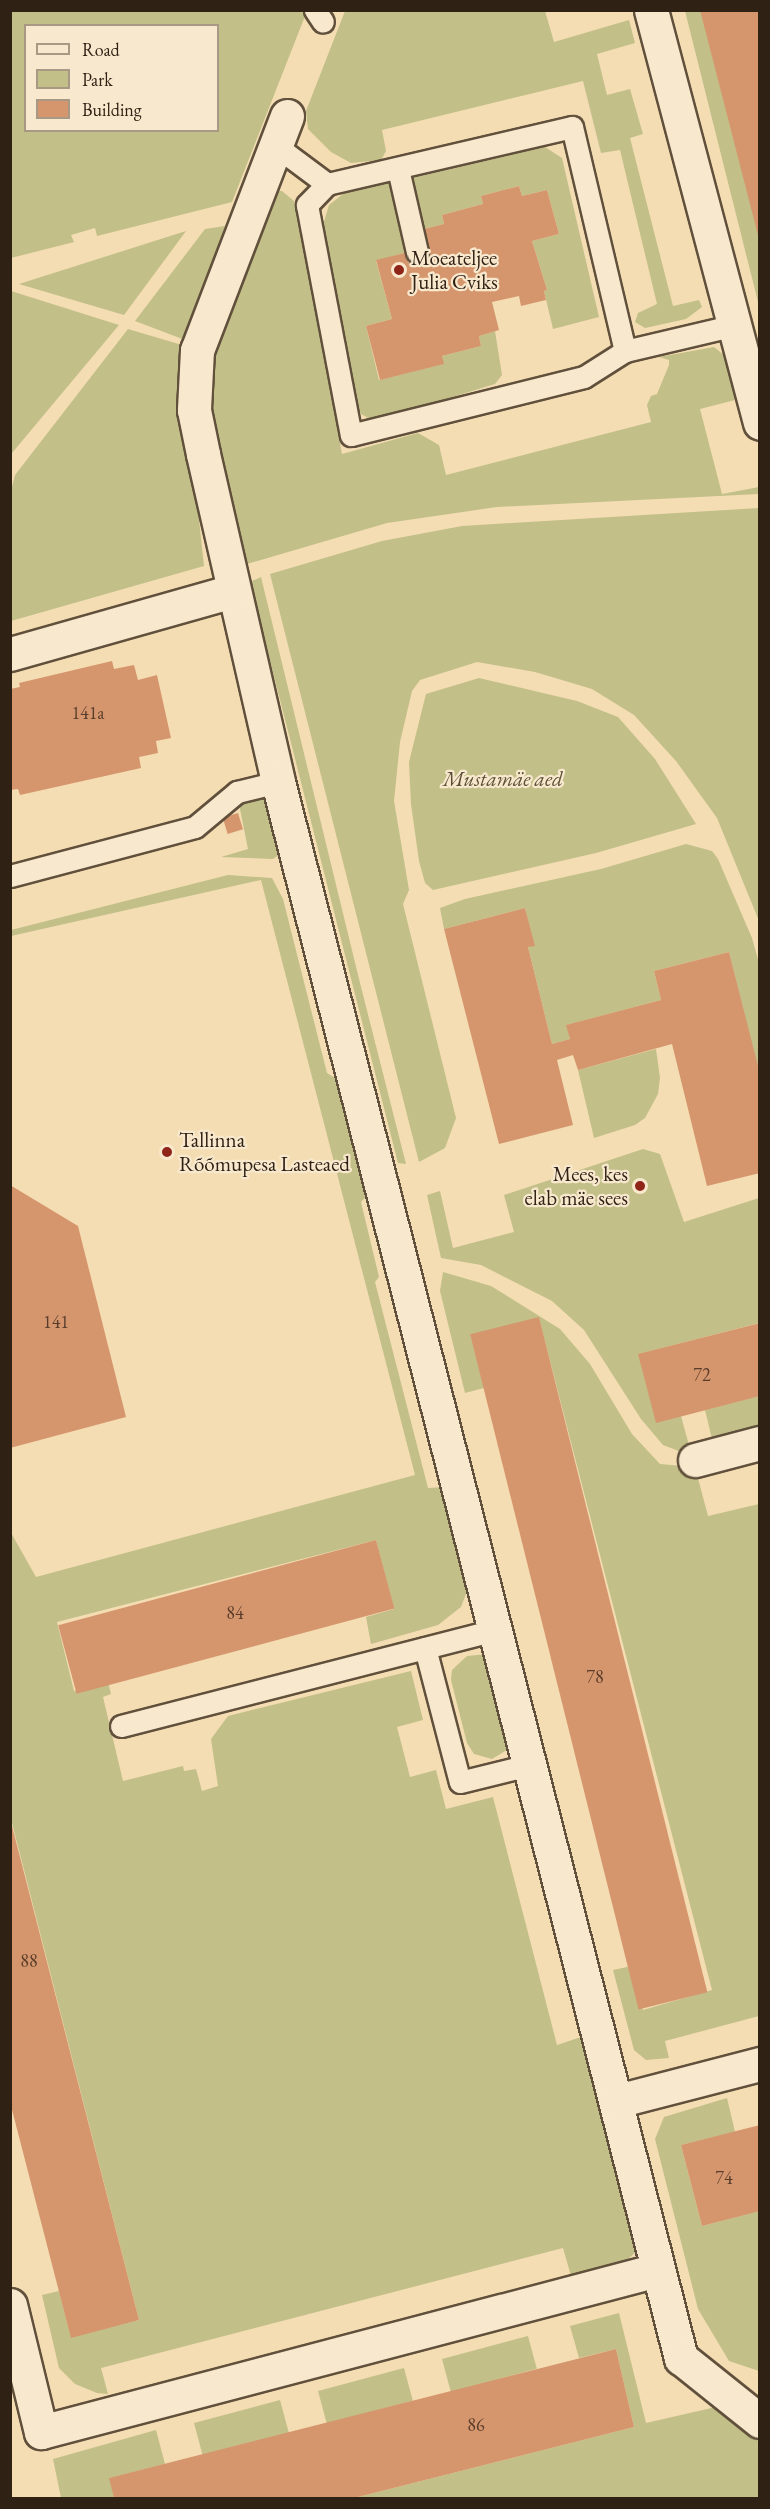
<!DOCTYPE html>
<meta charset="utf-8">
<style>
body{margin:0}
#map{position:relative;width:770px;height:2509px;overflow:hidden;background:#f4ddb3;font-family:"EB Garamond",serif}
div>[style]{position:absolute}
.green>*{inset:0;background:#c2bf88;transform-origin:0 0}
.building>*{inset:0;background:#d6966d;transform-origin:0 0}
.roads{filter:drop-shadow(2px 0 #61503c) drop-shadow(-2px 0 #61503c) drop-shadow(0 2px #61503c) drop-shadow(0 -2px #61503c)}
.lane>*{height:21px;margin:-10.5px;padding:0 10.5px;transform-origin:10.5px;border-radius:10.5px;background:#f8e9ce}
.street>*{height:33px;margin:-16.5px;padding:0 16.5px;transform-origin:16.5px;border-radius:16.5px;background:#f8e9ce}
.dots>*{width:16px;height:16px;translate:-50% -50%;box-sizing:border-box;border:3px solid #f8e9ce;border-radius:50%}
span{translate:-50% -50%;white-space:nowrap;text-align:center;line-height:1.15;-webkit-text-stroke:4.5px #f8e9ce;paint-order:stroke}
.number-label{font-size:18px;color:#5a3e2b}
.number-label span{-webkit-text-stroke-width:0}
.poi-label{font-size:21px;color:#302115}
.left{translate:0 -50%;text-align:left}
.right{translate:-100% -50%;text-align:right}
.park-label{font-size:21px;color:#5c5038;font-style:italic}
.frame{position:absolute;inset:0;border:12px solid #302115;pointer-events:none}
.legend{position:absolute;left:24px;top:24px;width:195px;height:108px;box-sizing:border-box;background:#f8e9ce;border:2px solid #a89984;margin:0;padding:8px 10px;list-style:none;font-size:18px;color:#302115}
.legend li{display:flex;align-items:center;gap:12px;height:30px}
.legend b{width:30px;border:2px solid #a89984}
</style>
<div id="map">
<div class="green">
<i style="clip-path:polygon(evenodd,10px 11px,307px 11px,232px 202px,97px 236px,95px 228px,71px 235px,74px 242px,11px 258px,10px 11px,26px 26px,218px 26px,218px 130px,26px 130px,26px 26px)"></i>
<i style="clip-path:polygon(345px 11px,545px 11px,554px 42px,629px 20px,635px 43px,597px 54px,607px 95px,630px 89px,643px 134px,630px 138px,673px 306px,699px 300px,702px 307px,686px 319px,645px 328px,635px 322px,638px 313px,657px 304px,620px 150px,601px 153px,583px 81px,382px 130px,386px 151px,381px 160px,351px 163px,331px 152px,308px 129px,306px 111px)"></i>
<i style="clip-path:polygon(685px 11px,759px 11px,759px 306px)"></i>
<i style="clip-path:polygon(545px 147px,562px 158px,599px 317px,553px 329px,544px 291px,547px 290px,532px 241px,559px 234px,547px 190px,522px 196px,519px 186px,481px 196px,483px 204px,442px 215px,444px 224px,424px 229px,412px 178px)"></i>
<i style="clip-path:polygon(391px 180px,405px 253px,376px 261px,392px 319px,366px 326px,379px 380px,443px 364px,442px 356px,481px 346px,479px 336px,495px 331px,502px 375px,495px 384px,374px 421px,361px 414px,354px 400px,323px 225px,329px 205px,343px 194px)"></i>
<i style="clip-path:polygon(273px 191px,282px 191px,294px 201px,298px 214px,342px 454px,418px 433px,439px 445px,446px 475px,651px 422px,647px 405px,651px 396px,657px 394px,669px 365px,669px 360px,659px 357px,714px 347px,725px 356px,735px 400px,700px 409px,722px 494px,759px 487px,759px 494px,497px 507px,387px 523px,247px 564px,207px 396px,217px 340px)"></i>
<i style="clip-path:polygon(225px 226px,185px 340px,135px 321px,205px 229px)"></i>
<i style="clip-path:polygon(186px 231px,124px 315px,19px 284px)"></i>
<i style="clip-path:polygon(11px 291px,119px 325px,12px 453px,10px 447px)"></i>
<i style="clip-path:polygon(128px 329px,182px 345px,176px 403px,198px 510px,204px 566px,11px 621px,10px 495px,15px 475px)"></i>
<i style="clip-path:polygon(759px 508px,759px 921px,717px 818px,676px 761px,634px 715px,592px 689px,535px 672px,477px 662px,420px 680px,412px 691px,400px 742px,394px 801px,409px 890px,403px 904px,456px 1118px,445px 1148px,419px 1162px,270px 574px,382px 541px,462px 526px)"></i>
<i style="clip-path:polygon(261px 577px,360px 983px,406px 1164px,398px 1163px,250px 582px)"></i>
<i style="clip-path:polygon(479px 678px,577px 701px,618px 717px,655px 759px,696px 824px,596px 853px,433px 890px,425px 883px,419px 861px,411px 804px,409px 762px,426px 694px)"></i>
<i style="clip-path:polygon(264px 796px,269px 798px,285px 851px,273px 859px,221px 857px,248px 849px,239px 804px)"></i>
<i style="clip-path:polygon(686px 844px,712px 851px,718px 859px,752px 938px,759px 963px,759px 1074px,729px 952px,654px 971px,661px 1000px,567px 1025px,570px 1039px,552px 1044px,528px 947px,534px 945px,525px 908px,444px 929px,440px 908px,465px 899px,601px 869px)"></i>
<i style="clip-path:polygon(228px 875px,272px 878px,283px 899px,327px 1073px,343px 1083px,372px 1190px,361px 1202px,379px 1277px,375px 1282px,428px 1488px,445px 1487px,470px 1583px,461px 1607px,438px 1625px,371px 1644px,366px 1617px,394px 1609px,376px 1540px,57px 1622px,74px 1691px,108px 1682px,111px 1694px,103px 1697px,123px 1781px,183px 1766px,184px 1771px,196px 1769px,202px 1791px,218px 1786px,211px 1739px,228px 1716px,411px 1671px,423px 1720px,397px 1727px,410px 1777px,436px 1770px,446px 1809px,493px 1797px,557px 2045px,584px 2036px,637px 2251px,627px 2260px,571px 2276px,563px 2248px,101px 2368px,108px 2394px,97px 2393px,75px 2384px,59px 2368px,42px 2295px,59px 2291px,71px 2337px,139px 2320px,11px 1819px,10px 1531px,36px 1577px,415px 1475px,261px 880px,11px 936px,11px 930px)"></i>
<i style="clip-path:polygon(656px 1049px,660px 1078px,658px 1094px,645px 1118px,635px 1125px,594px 1138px,578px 1070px)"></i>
<i style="clip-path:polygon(643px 1149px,660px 1154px,684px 1222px,759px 1198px,759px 1323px,639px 1354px,681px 1416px,692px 1456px,663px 1445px,641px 1419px,584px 1330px,552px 1301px,481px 1265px,441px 1258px,427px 1195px,440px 1191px,453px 1248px,514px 1232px,504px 1195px)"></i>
<i style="clip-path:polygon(443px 1272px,491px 1286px,560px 1329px,590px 1364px,632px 1434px,660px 1464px,695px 1467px,708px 1516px,759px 1504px,759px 2016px,665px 2041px,669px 2058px,646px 2060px,634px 2050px,613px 1970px,632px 1966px,643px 2010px,712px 1990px,539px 1318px,471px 1336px,484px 1388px,465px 1393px,440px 1291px)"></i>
<i style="clip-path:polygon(759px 1396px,759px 1432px,713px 1443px,705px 1410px)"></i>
<i style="clip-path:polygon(487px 1654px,510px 1748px,492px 1759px,474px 1754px,467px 1743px,451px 1680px,452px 1670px,467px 1656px)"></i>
<i style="clip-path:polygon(727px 2098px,735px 2132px,681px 2145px,702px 2226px,759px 2211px,759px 2371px,729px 2361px,698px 2309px,655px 2139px,664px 2117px)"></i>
<i style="clip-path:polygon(619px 2313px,646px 2423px,716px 2407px,759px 2442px,759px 2498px,354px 2498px,634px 2427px,616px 2349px,579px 2358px,570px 2326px)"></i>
<i style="left:528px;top:2336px;width:34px;height:89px;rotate:75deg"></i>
<i style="left:404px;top:2368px;width:34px;height:89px;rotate:75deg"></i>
<i style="left:280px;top:2400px;width:34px;height:89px;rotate:75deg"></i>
<i style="clip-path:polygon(156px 2430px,165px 2464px,110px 2478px,114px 2498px,61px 2498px,53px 2459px)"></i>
</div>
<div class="building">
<i style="clip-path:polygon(700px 10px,760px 10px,760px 239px,759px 239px)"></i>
<i style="clip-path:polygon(519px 186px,522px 196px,547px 190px,559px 234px,532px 241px,547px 290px,544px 291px,546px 300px,521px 306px,519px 296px,492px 302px,499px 330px,479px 336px,481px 346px,442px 356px,444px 364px,380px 380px,366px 326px,392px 319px,376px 260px,405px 253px,408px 263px,431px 257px,424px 229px,444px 224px,442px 215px,483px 204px,481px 196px)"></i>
<i style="clip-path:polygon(112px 661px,114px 669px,134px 665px,138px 680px,157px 675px,171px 738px,156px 741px,158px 753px,139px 757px,141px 768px,20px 795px,18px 789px,10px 790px,10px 689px,20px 687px,19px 683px)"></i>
<i style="left:238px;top:813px;width:17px;height:16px;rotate:73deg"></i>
<i style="clip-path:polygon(525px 908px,535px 946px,528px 947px,552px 1044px,570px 1039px,566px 1025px,661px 1000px,654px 971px,729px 952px,760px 1074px,760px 1173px,707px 1186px,672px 1044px,578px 1070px,573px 1055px,557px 1060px,573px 1125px,499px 1144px,444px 929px)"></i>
<i style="clip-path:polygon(10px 1185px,78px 1226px,126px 1417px,10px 1448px)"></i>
<i style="left:539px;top:1317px;width:696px;height:71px;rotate:76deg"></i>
<i style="clip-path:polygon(760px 1323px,760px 1396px,656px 1423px,638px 1354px)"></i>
<i style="left:376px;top:1540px;width:71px;height:329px;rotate:75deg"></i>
<i style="clip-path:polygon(11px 1822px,139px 2320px,71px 2338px,10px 2102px)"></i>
<i style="clip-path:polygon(760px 2125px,760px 2211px,702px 2226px,681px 2145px)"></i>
<i style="clip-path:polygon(616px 2349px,634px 2427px,354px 2498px,114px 2498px,109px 2478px)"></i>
</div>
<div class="roads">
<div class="lane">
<i style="left:315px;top:10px;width:14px;rotate:56deg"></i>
<i style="left:276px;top:146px;width:64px;rotate:36.7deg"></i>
<i style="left:398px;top:169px;width:85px;rotate:77.1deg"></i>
<i style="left:625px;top:351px;width:230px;rotate:-103.3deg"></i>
<i style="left:572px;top:127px;width:252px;rotate:166.9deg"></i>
<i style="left:327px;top:184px;width:29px;rotate:134deg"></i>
<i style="left:307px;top:205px;width:234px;rotate:79.2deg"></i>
<i style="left:351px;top:435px;width:240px;rotate:-14deg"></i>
<i style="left:584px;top:377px;width:49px;rotate:-32.4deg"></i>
<i style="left:625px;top:351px;width:109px;rotate:-13.3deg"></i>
<i style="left:10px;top:876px;width:191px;rotate:-14.8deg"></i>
<i style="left:195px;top:827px;width:55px;rotate:-39.8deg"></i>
<i style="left:237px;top:792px;width:42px;rotate:-13.7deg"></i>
<i style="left:425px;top:1648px;width:138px;rotate:75.4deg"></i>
<i style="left:460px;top:1782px;width:71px;rotate:-13.8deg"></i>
<i style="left:121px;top:1726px;width:385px;rotate:-14.4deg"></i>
</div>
<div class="street">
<i style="left:651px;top:10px;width:427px;rotate:75.2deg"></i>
<i style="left:287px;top:116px;width:251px;rotate:111deg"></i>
<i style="left:197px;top:350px;width:60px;rotate:92.9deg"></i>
<i style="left:194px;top:410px;width:45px;rotate:78.4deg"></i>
<i style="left:203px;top:454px;width:336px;rotate:77.1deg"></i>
<i style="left:278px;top:782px;width:1627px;rotate:75.66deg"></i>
<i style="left:681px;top:2358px;width:101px;rotate:38.6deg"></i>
<i style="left:10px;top:654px;width:232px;rotate:-15.8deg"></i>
<i style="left:695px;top:1460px;width:67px;rotate:-14.7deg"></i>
<i style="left:617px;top:2101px;width:148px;rotate:-14.5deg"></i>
<i style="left:10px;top:2305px;width:131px;rotate:76.3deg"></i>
<i style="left:41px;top:2432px;width:637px;rotate:-14.73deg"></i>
</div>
</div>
<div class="dots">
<i style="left:399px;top:270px;background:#8f2418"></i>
<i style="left:167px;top:1152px;background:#8f2418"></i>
<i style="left:640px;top:1186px;background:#8f2418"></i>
</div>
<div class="number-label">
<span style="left:88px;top:713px">141a</span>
<span style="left:56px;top:1322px">141</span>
<span style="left:702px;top:1375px">72</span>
<span style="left:235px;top:1613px">84</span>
<span style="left:595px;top:1677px">78</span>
<span style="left:29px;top:1961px">88</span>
<span style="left:724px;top:2178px">74</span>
<span style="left:476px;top:2425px">86</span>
</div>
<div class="poi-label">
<span class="left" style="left:411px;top:270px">Moeateljee<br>Julia Cviks</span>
<span class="left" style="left:179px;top:1152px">Tallinna<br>Rõõmupesa Lasteaed</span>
<span class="right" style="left:628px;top:1186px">Mees, kes<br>elab mäe sees</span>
</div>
<div class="park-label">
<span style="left:503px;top:779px">Mustamäe aed</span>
</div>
<div class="frame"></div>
<ul class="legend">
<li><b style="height:8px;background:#f8e9ce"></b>Road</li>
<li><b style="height:16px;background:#c2bf88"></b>Park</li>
<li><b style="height:16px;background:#d6966d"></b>Building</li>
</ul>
</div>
